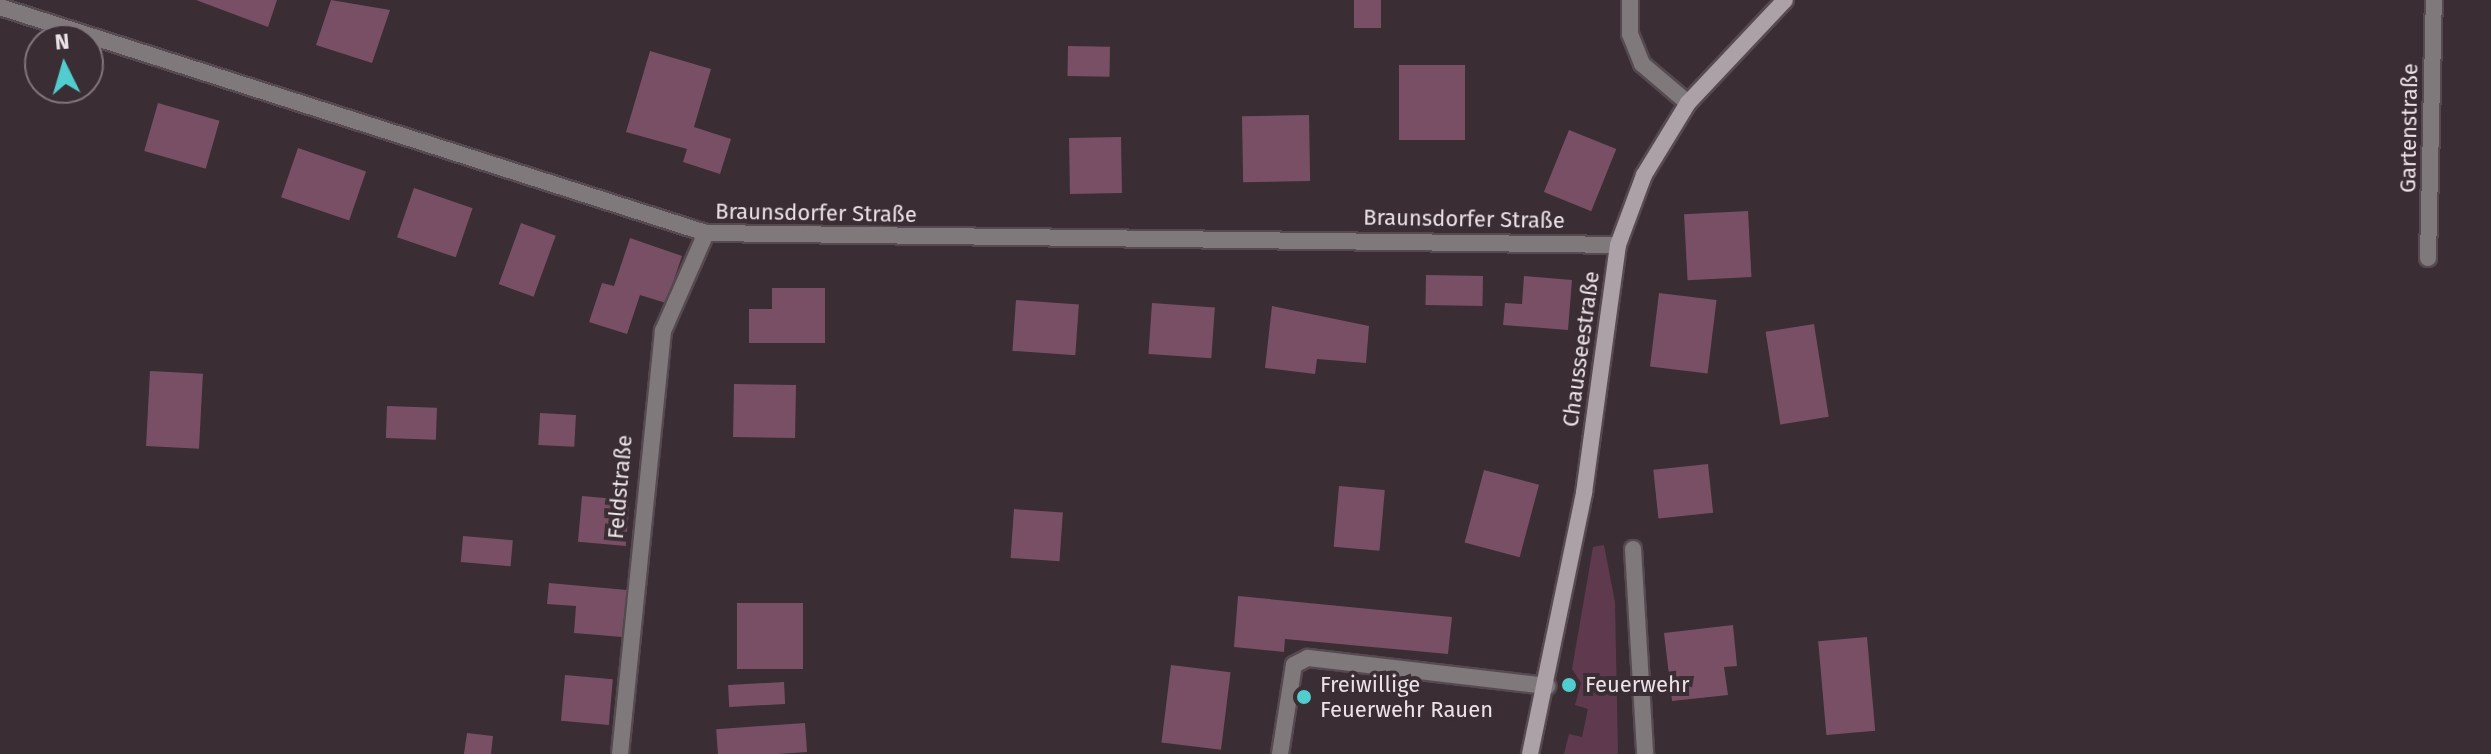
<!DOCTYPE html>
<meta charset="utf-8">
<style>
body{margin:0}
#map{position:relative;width:2491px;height:754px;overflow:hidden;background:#3a2d33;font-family:"Fira Sans",sans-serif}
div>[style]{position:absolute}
.green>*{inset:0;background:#5f3a4e}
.building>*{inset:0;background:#794f65;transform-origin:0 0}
.roads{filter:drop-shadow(2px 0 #564a50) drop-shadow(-2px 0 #564a50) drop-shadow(0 2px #564a50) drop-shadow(0 -2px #564a50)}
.service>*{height:16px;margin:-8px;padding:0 8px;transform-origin:8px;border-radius:8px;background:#80797c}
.minor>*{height:16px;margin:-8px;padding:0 8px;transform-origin:8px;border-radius:8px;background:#80797c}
.secondary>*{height:16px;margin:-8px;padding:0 8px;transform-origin:8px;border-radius:8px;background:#aca1a6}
.dots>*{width:22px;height:22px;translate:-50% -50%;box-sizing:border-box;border:4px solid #3a2d33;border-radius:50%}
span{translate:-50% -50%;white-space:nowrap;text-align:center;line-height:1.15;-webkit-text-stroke:8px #3a2d33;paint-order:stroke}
.street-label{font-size:22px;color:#ebe3e7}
.poi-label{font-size:22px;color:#ebe3e7}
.left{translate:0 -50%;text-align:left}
.north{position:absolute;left:24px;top:24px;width:80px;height:80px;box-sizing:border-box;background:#3a2d33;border:2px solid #81767b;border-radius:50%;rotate:355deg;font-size:22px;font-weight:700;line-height:32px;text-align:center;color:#ebe3e7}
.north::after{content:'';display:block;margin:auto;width:28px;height:36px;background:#52cdcf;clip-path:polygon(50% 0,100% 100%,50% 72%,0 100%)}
</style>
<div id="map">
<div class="green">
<i style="clip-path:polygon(1604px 545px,1615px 602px,1618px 754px,1564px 754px,1569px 734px,1582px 737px,1588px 709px,1575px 705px,1581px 683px,1572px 669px,1593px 547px)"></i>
</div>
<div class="building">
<i style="clip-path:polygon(196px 0,277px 0,268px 27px)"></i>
<i style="clip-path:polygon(331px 0,390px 10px,372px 63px,316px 45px)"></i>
<i style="left:1354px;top:0;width:27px;height:28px"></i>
<i style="left:1068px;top:46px;width:42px;height:30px;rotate:1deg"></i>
<i style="clip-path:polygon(650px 51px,711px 69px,694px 127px,731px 139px,720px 174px,683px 162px,687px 149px,626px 132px)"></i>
<i style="left:1399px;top:65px;width:66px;height:75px"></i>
<i style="left:158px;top:103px;width:64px;height:50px;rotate:16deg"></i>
<i style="left:1309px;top:115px;width:66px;height:67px;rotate:89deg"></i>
<i style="left:1569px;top:130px;width:51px;height:67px;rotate:22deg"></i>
<i style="left:1121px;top:137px;width:56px;height:52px;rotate:89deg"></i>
<i style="left:298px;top:148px;width:72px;height:52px;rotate:19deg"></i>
<i style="left:414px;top:188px;width:62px;height:52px;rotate:19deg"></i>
<i style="left:1748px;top:211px;width:66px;height:64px;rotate:87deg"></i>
<i style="left:521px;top:223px;width:37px;height:65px;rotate:20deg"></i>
<i style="clip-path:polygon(630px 238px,682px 256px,666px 303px,640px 295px,627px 334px,589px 322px,602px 283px,614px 286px)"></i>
<i style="left:1426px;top:275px;width:57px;height:30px;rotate:1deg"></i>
<i style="clip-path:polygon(1524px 276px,1572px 280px,1568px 330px,1503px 325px,1505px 303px,1522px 304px)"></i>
<i style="clip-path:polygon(772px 288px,825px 288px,825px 343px,749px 343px,749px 309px,772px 309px)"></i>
<i style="left:1659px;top:293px;width:58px;height:74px;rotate:7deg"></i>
<i style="left:1016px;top:300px;width:63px;height:51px;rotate:4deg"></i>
<i style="left:1152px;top:303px;width:63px;height:51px;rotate:4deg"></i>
<i style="clip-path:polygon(1272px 306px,1369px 326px,1366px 363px,1317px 359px,1315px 374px,1265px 368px)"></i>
<i style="left:1814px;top:324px;width:94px;height:49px;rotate:81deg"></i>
<i style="left:150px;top:371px;width:53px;height:75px;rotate:3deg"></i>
<i style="left:734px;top:384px;width:62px;height:53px;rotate:1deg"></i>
<i style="left:387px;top:406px;width:50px;height:32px;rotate:2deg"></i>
<i style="left:540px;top:413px;width:36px;height:32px;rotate:3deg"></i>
<i style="left:1708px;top:464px;width:49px;height:55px;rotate:84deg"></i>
<i style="left:1484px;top:470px;width:57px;height:75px;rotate:15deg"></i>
<i style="left:1339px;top:486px;width:46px;height:61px;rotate:5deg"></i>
<i style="left:582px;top:496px;width:48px;height:46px;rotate:5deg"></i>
<i style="left:1014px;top:509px;width:49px;height:49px;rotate:4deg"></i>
<i style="left:463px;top:536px;width:50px;height:26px;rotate:5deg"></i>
<i style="clip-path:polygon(549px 583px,627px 590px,622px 637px,574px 633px,576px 606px,547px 604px)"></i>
<i style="clip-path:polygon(1238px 596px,1452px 617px,1448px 654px,1285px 639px,1284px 652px,1234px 647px)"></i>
<i style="left:737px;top:603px;width:66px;height:66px"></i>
<i style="clip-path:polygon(1733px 625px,1737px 666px,1724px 667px,1728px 695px,1672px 701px,1664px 633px)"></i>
<i style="left:1867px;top:637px;width:94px;height:49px;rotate:85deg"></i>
<i style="left:1171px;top:665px;width:60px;height:78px;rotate:7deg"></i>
<i style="left:565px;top:675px;width:48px;height:46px;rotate:5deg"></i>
<i style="left:784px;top:682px;width:22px;height:56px;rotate:87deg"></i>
<i style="left:805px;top:723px;width:29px;height:89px;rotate:86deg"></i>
<i style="clip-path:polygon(467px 733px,493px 736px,491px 754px,464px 754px)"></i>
</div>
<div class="roads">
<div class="service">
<i style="left:1633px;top:549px;width:205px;rotate:86.6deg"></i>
<i style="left:1280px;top:754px;width:90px;rotate:-81.1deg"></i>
<i style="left:1294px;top:665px;width:16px;rotate:-27deg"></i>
<i style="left:1308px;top:658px;width:241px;rotate:6.7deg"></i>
</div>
<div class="minor">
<i style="left:1630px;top:0;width:34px;rotate:90deg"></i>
<i style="left:1630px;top:34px;width:32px;rotate:68deg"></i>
<i style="left:1642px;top:64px;width:60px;rotate:40.3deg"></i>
<i style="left:0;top:7px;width:741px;rotate:17.75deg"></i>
<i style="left:706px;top:233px;width:912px;rotate:0.75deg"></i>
<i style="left:2428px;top:258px;width:258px;rotate:-88.7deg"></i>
<i style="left:620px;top:754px;width:425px;rotate:-84.2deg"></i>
<i style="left:663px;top:331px;width:107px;rotate:-66.3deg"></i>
</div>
<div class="secondary">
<i style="left:1530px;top:754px;width:267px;rotate:-78.3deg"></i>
<i style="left:1584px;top:493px;width:250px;rotate:-82.2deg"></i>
<i style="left:1618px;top:245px;width:75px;rotate:-69.6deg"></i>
<i style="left:1644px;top:175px;width:84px;rotate:-58.6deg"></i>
<i style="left:1688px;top:103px;width:141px;rotate:-46.7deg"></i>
</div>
</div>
<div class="dots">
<i style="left:1569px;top:685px;background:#52cdcf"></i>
<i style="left:1304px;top:697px;background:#52cdcf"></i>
</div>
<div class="street-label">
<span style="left:2409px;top:128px;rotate:-89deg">Gartenstraße</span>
<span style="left:816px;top:213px;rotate:1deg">Braunsdorfer Straße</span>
<span style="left:1464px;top:219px;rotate:1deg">Braunsdorfer Straße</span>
<span style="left:1581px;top:349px;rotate:-82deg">Chausseestraße</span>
<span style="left:620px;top:487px;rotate:-85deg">Feldstraße</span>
</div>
<div class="poi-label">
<span class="left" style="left:1320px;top:697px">Freiwillige<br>Feuerwehr Rauen</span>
<span class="left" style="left:1585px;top:685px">Feuerwehr</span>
</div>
<div class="north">N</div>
</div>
